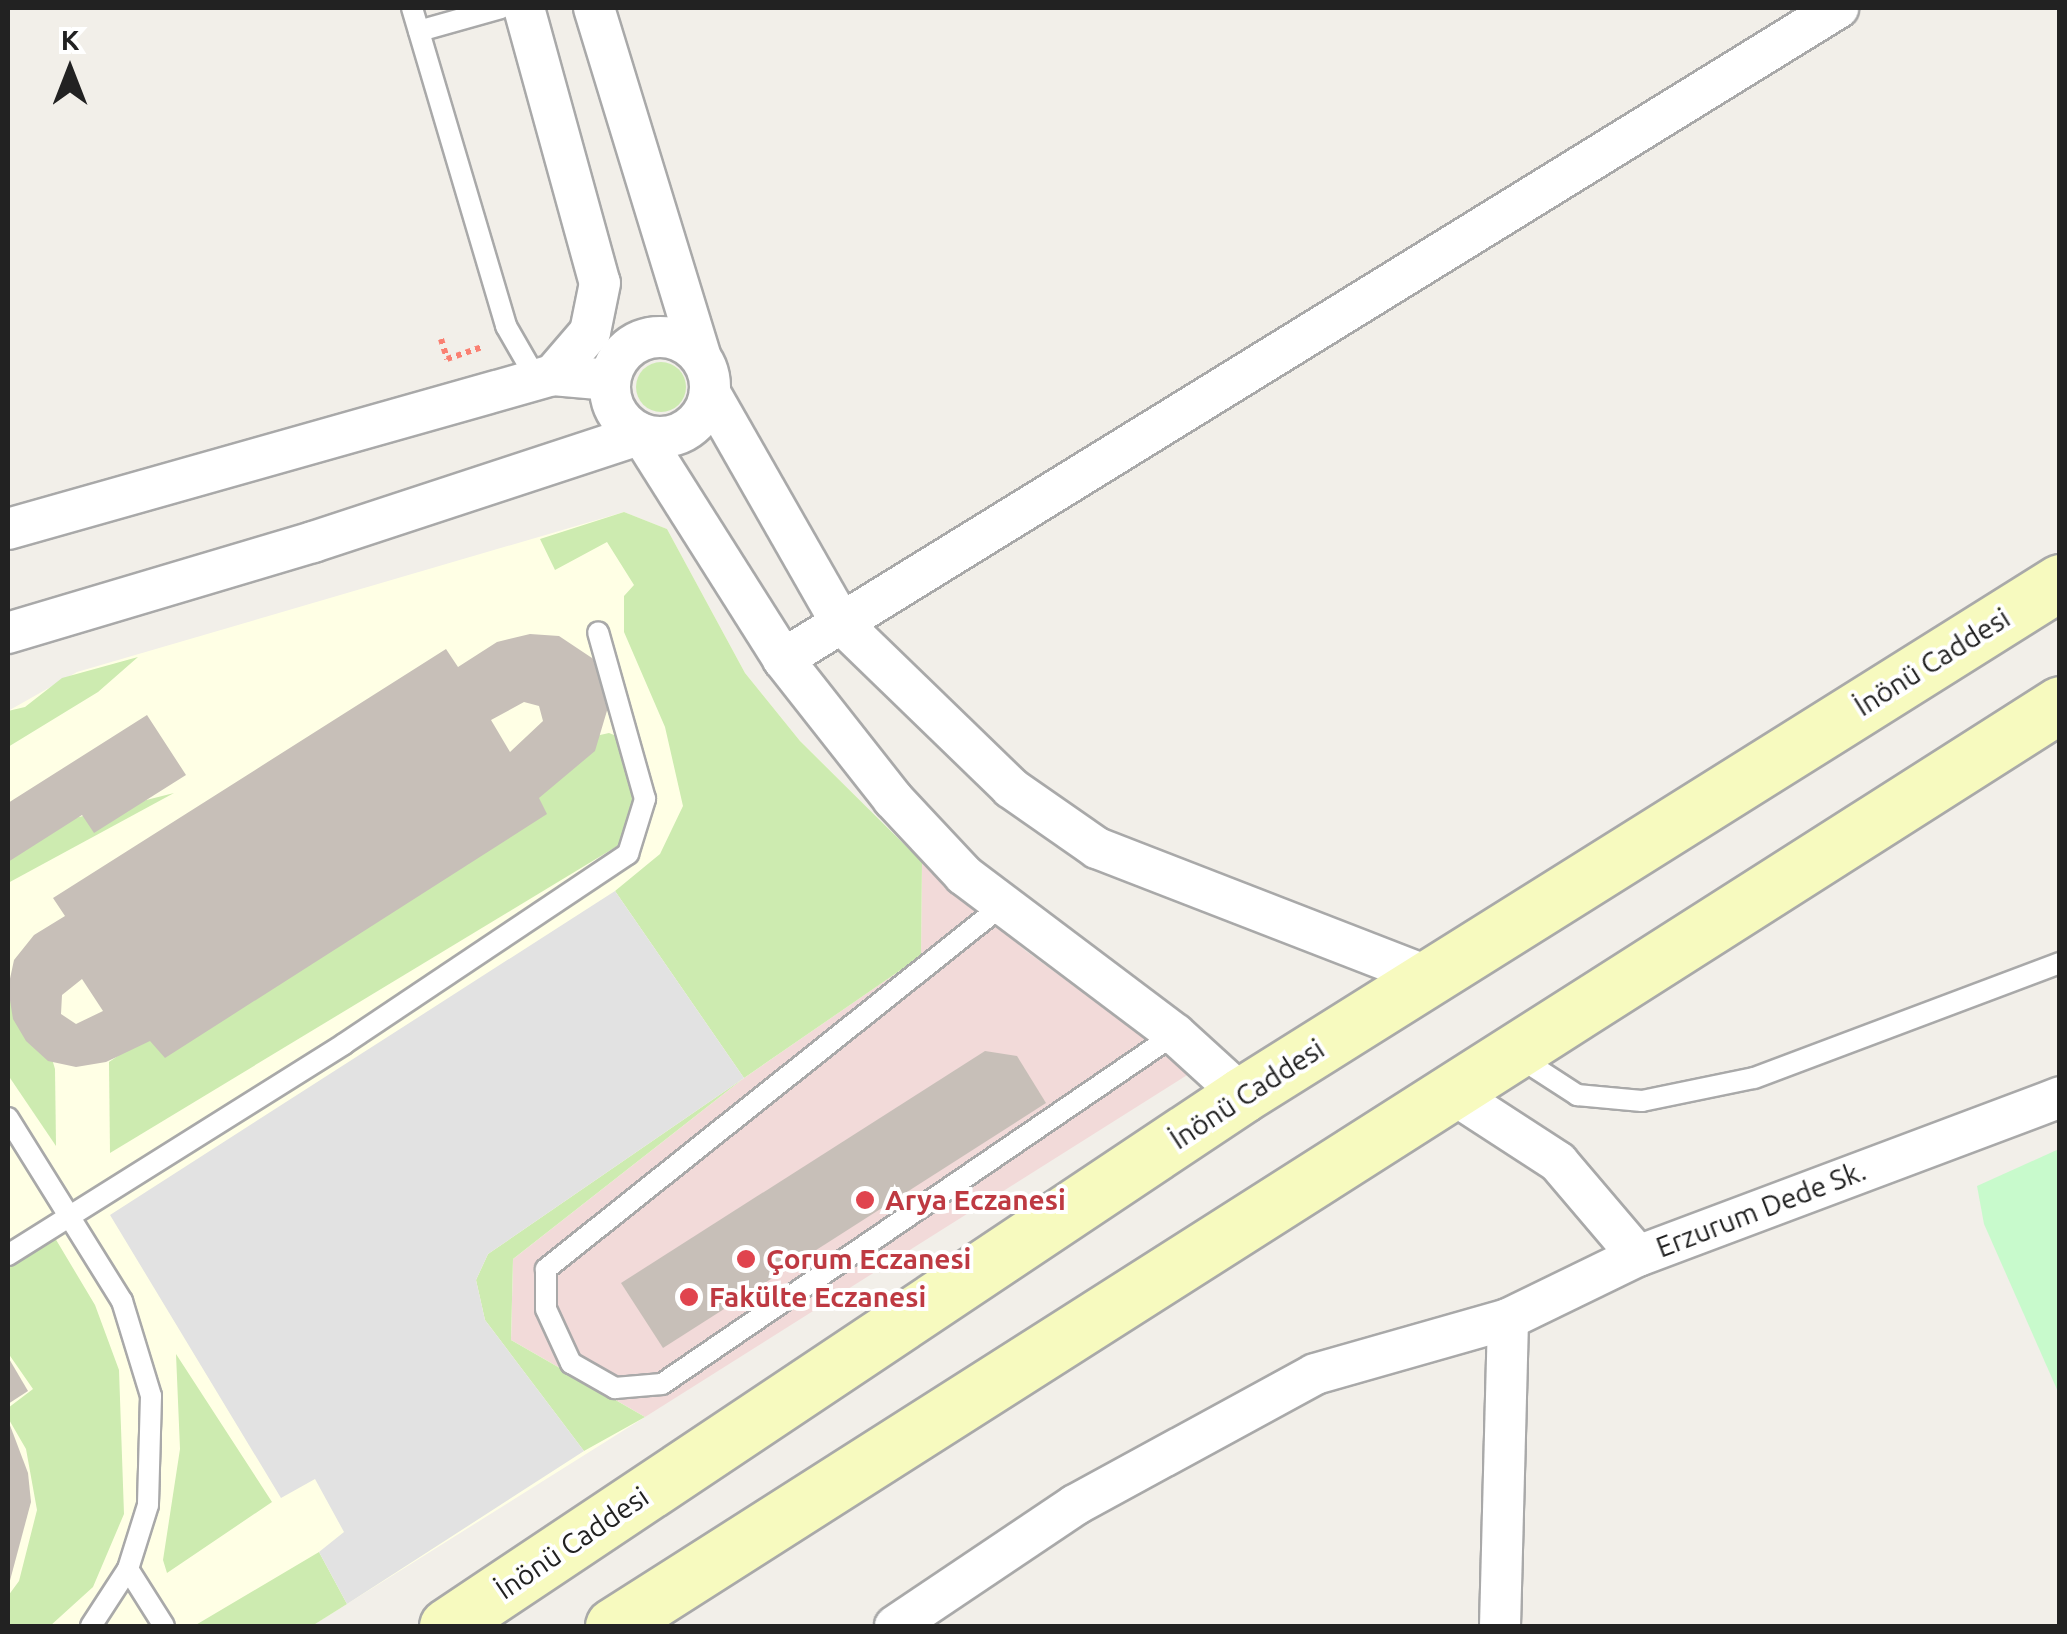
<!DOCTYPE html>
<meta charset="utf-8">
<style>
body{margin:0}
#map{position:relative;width:2067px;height:1634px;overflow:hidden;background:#f2efe9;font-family:Ubuntu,sans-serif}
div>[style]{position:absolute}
.commercial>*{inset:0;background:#f2dad9}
.education>*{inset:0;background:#ffffe5}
.grass>*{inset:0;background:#cdebb0}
.round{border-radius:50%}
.park>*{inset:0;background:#c8facc}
.parking>*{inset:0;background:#e2e2e2}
.building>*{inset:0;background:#c7bfb8}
.path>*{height:6px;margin-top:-3px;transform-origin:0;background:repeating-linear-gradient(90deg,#fa8072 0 5px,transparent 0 10px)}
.roads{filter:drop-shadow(2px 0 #a9a9a9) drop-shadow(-2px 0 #a9a9a9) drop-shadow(0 2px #a9a9a9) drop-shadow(0 -2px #a9a9a9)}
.lane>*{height:20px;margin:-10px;padding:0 10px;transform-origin:10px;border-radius:10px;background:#fff}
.street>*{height:40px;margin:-20px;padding:0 20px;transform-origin:20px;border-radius:20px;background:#fff}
.street>.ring{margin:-20px;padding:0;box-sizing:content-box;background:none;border:40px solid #fff;border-radius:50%}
.secondary>*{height:55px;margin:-27.5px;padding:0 27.5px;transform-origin:27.5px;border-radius:27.5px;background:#f7fabf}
.dots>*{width:28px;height:28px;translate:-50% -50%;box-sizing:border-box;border:5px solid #fff;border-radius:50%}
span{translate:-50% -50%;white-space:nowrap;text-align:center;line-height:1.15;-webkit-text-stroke:8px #fff;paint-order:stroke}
.street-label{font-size:28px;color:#222}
.health-label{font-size:28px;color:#be3a42;font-weight:700}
.left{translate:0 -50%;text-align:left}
.frame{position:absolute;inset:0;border:10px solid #222;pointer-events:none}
.north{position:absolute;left:20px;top:20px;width:100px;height:100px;-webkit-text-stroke:8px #fff;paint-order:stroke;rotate:0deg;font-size:28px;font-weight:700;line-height:40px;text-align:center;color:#222}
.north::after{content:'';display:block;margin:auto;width:35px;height:45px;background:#222;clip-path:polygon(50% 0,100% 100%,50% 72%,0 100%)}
</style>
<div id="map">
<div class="commercial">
<i style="clip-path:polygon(922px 862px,1026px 951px,1192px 1072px,645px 1417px,511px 1340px,513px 1259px,744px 1078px,920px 956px)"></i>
</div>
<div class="education">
<i style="clip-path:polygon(624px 512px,667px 529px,745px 673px,800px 741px,922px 862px,921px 956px,744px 1078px,513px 1259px,511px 1340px,645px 1417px,312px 1626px,8px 1626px,8px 711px,77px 672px)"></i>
</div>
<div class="grass">
<i class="round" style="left:636px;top:362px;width:50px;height:50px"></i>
<i style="clip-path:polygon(624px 512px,667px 529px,745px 673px,800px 741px,922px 862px,921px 956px,744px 1078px,513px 1259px,511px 1340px,645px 1417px,584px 1451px,485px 1320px,476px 1280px,488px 1254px,744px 1078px,615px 891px,660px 854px,683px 806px,665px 727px,624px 632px,624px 596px,634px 585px,607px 542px,555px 570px,540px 539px)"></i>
<i style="clip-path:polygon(138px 657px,98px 692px,8px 747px,8px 711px,25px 707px,62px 678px)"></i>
<i style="clip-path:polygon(609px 733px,624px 739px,640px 818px,619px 845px,110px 1153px,109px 1062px,582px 739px)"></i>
<i style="clip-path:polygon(174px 793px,8px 883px,8px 835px)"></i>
<i style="clip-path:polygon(8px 980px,39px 1015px,55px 1069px,56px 1146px,8px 1075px)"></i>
<i style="clip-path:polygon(55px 1238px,95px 1305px,119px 1370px,124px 1514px,93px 1587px,50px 1626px,8px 1626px,8px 1596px,19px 1581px,37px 1510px,26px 1449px,8px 1418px,8px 1408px,33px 1389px,8px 1353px,8px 1264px)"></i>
<i style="clip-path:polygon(176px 1354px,272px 1502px,167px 1573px,163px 1560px,180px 1449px)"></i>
<i style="clip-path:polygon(319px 1552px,347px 1604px,312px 1626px,194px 1626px)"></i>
</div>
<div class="park">
<i style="clip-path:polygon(2059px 1149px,2059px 1394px,1984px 1224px,1977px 1186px)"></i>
</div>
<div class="parking">
<i style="clip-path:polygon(615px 891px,744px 1078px,488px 1254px,476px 1280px,485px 1320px,584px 1451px,347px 1604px,319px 1552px,344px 1532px,315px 1479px,281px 1498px,110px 1215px)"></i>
</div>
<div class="building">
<i style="clip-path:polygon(evenodd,530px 634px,559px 636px,598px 662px,609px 704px,595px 751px,539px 798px,547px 814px,165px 1058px,150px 1041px,106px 1062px,76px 1067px,48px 1061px,26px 1041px,13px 1019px,8px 988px,14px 960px,34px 935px,65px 916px,53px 898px,446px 649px,458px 667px,497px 642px,530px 634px,524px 702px,539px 706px,543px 721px,510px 752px,491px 720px,524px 702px,530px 634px,82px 979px,103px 1011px,76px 1024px,61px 1014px,62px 995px,82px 979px)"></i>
<i style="clip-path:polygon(147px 715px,186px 775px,94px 833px,82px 815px,8px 862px,8px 803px)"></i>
<i style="clip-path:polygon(985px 1051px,1017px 1056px,1046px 1103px,663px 1348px,621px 1283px)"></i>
<i style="clip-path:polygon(8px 1357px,28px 1391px,8px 1404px)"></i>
<i style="clip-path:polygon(8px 1420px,28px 1473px,31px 1502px,8px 1588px)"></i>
</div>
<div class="path">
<i style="left:441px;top:339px;width:21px;rotate:73deg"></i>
<i style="left:447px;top:359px;width:39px;rotate:-19deg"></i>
</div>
<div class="roads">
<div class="lane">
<i style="left:412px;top:8px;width:332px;rotate:73.5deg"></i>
<i style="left:506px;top:326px;width:62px;rotate:60.1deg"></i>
<i style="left:419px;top:31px;width:85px;rotate:-15.7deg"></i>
<i style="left:1004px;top:904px;width:586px;rotate:141.45deg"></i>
<i style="left:546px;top:1269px;width:40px;rotate:90deg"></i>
<i style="left:546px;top:1309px;width:60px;rotate:65.2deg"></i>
<i style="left:571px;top:1363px;width:51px;rotate:29.6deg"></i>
<i style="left:615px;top:1388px;width:47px;rotate:-4.9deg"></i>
<i style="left:662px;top:1384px;width:621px;rotate:-34.3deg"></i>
<i style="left:1517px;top:1056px;width:72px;rotate:33deg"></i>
<i style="left:1577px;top:1095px;width:65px;rotate:5.3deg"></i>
<i style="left:1642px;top:1101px;width:114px;rotate:-11.6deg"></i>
<i style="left:1754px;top:1078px;width:327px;rotate:-20.6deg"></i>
<i style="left:8px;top:1118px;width:216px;rotate:58.1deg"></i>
<i style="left:122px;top:1301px;width:99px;rotate:73deg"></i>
<i style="left:151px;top:1396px;width:109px;rotate:91.6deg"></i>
<i style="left:148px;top:1505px;width:67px;rotate:107.4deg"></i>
<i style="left:128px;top:1569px;width:68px;rotate:123deg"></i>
<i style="left:8px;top:1255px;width:397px;rotate:-32.1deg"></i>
<i style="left:344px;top:1044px;width:342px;rotate:-33.8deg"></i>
<i style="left:628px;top:854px;width:58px;rotate:-72.8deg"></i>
<i style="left:645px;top:799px;width:173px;rotate:-105.7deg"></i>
<i style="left:128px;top:1569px;width:67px;rotate:57.7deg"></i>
</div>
<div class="street">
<i style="left:524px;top:8px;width:285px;rotate:74.6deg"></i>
<i style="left:600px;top:283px;width:50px;rotate:101.5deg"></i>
<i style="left:590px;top:332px;width:57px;rotate:130.7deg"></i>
<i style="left:594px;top:8px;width:363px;rotate:73deg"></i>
<i class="ring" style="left:610px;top:337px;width:60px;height:60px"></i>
<i style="left:710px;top:393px;width:265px;rotate:60.3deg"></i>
<i style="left:841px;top:623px;width:237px;rotate:44.1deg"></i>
<i style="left:1011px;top:788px;width:105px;rotate:34.9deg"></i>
<i style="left:1097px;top:848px;width:357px;rotate:21.2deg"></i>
<i style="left:8px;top:529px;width:566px;rotate:-15.78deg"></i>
<i style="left:553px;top:375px;width:57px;rotate:5deg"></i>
<i style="left:8px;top:633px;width:318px;rotate:-16.6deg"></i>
<i style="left:313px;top:542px;width:345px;rotate:-18.2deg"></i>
<i style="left:641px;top:434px;width:266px;rotate:57.7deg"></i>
<i style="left:783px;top:659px;width:178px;rotate:51.8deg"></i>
<i style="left:893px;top:799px;width:104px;rotate:46.9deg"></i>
<i style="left:964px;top:875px;width:264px;rotate:37deg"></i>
<i style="left:1175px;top:1034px;width:91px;rotate:42.3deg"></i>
<i style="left:783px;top:659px;width:1240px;rotate:-31.68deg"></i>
<i style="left:1455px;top:1095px;width:123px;rotate:33deg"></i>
<i style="left:1558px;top:1162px;width:123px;rotate:49.6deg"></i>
<i style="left:1638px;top:1256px;width:451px;rotate:-20.6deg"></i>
<i style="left:895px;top:1626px;width:217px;rotate:-33.9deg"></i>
<i style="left:1075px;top:1505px;width:273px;rotate:-28.6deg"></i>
<i style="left:1315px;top:1374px;width:201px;rotate:-15.9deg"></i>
<i style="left:1508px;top:1319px;width:144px;rotate:-25.9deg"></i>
<i style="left:1500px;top:1626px;width:307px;rotate:-88.5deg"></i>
</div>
<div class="secondary">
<i style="left:447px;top:1626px;width:956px;rotate:-33.74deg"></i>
<i style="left:1242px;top:1095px;width:966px;rotate:-32.09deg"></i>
<i style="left:613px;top:1626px;width:1716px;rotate:-32.5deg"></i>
</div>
</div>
<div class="dots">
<i style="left:865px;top:1200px;background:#e0444e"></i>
<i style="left:746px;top:1259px;background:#e0444e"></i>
<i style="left:689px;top:1297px;background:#e0444e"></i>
</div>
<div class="street-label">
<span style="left:1932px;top:662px;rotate:-32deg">İnönü Caddesi</span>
<span style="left:1247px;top:1094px;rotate:-33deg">İnönü Caddesi</span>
<span style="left:1761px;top:1209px;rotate:-21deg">Erzurum Dede Sk.</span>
<span style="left:572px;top:1543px;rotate:-34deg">İnönü Caddesi</span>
</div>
<div class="health-label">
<span class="left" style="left:885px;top:1200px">Arya Eczanesi</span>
<span class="left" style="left:766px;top:1259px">Çorum Eczanesi</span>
<span class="left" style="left:709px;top:1297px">Fakülte Eczanesi</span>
</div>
<div class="frame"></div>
<div class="north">K</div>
</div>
